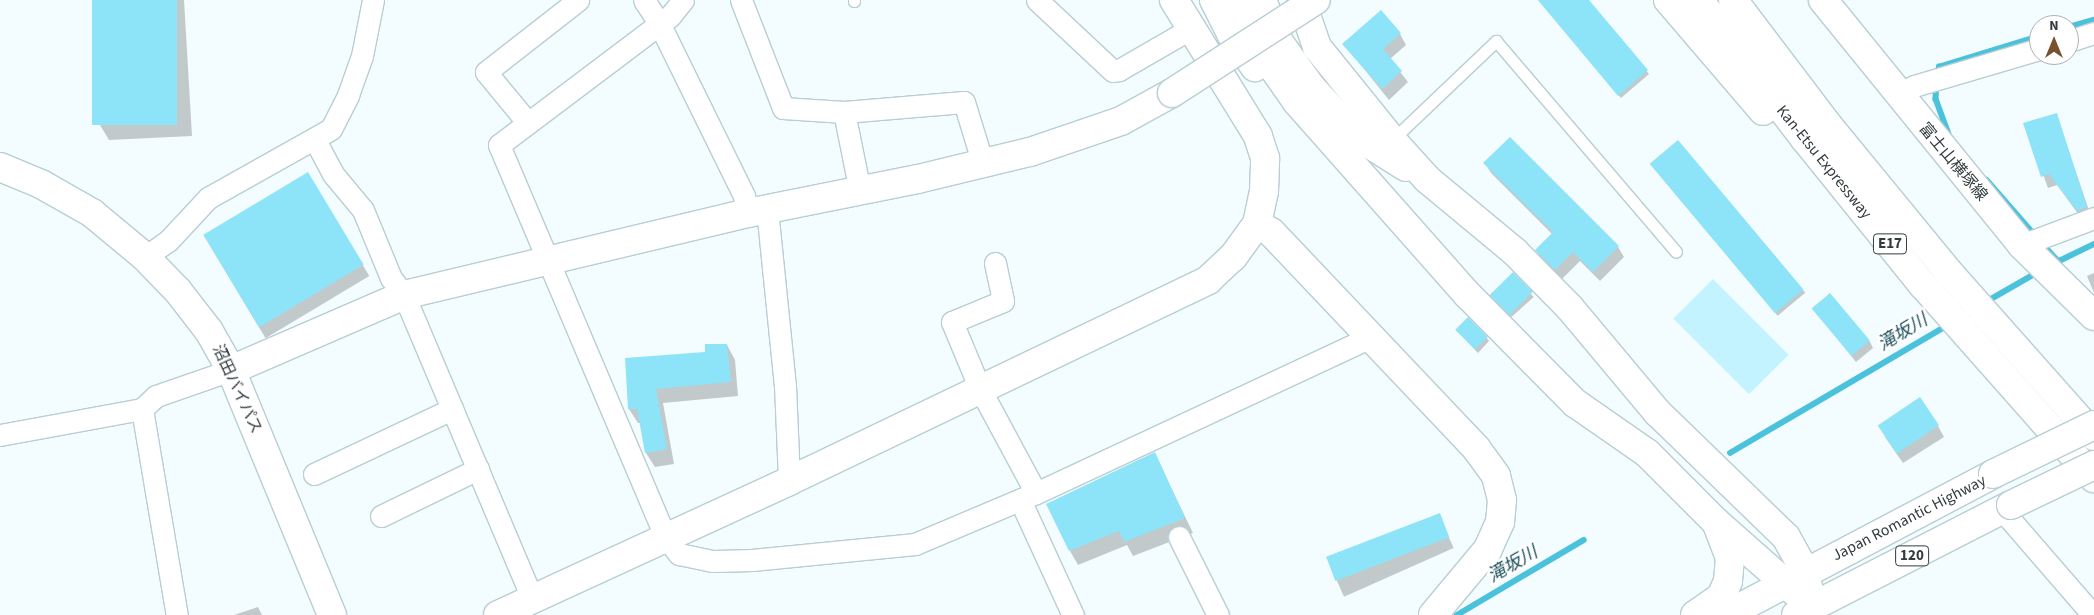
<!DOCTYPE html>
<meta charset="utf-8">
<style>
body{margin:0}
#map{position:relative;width:2094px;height:615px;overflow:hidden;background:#f3fcfe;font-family:"Source Sans 3","Noto Sans JP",sans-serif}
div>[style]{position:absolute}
.green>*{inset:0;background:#c3f3ff;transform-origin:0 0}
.shadow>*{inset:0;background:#0003;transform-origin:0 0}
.stream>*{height:5.5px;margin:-2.75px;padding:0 2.75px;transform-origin:2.75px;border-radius:2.75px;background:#4bc2db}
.building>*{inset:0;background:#8de4f8;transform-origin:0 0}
.roads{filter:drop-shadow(1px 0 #b8ced3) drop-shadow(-1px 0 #b8ced3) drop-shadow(0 1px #b8ced3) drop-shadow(0 -1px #b8ced3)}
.service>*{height:11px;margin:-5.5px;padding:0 5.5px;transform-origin:5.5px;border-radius:5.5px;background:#fff}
.minor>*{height:21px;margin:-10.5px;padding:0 10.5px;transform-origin:10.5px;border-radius:10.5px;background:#fff}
.tertiary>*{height:28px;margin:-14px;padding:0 14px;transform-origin:14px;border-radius:14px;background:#fff}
.secondary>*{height:28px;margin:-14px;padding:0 14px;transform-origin:14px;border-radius:14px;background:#fff}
.trunk>*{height:28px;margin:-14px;padding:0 14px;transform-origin:14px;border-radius:14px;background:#fff}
.motorway>*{height:28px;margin:-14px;padding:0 14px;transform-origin:14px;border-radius:14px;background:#fff}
.bridges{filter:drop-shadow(1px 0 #b8ced3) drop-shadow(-1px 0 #b8ced3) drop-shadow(0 1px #b8ced3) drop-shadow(0 -1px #b8ced3)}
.tertiary-bridge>*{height:28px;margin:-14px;padding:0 14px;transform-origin:14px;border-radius:14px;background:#fff}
.trunk-bridge>*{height:28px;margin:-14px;padding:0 14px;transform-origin:14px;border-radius:14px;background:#fff}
span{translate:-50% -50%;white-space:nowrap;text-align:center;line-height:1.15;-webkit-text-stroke:5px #fff;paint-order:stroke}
.shield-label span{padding:1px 4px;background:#fff;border:1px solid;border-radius:4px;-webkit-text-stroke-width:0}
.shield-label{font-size:15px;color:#333b3e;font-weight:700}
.street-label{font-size:16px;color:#333b3e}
.water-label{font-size:18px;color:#1e505b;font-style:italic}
.north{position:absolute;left:2029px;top:15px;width:50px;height:50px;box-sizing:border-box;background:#fff;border:1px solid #adb1b2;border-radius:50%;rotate:0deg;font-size:14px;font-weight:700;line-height:20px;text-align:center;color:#333b3e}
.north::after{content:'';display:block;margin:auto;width:18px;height:22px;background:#77522d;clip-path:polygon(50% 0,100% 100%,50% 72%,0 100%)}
</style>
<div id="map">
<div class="green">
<i style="left:1713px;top:279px;width:107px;height:56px;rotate:45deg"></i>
</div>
<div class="shadow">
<i style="clip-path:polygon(93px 0,184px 0,192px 136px,109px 140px,100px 125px)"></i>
<i style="clip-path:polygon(1538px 0,1587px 0,1649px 74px,1621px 98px)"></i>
<i style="clip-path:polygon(1400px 34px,1406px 45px,1390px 59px,1408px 82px,1389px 100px,1344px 44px)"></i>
<i style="clip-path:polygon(2056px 114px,2092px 219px,2084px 222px,2057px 185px,2048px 188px,2025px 124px)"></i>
<i style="clip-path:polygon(1510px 139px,1618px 247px,1624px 257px,1600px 281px,1580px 261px,1561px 280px,1542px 260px,1537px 250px,1552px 234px,1491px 173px,1485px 163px)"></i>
<i style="left:1678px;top:141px;width:198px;height:36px;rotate:50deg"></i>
<i style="left:308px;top:174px;width:119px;height:121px;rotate:59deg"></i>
<i style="clip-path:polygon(2094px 273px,2094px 293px,2087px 276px)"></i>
<i style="left:1513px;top:274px;width:31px;height:30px;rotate:48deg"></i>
<i style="clip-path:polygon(1813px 308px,1869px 340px,1873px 348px,1856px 362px)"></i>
<i style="clip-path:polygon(1456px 330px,1487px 338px,1489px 341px,1478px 353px)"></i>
<i style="clip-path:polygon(727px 345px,735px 360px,738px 396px,663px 403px,674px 464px,655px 467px,646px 453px,641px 423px,638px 423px,629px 409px,626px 359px,707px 353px)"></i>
<i style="clip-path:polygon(1938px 426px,1944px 437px,1903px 463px,1885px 437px)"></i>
<i style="clip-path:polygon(1155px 454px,1193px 533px,1133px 556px,1127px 545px,1078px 565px,1070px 551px)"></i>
<i style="left:1439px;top:515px;width:36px;height:120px;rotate:66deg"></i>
<i style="clip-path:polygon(258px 607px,262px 615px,234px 615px)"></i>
</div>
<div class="stream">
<i style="left:2069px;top:27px;width:26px;rotate:-16deg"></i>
<i style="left:1938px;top:75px;width:8px;rotate:-83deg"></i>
<i style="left:1939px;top:67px;width:105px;rotate:-17.2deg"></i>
<i style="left:1937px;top:84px;width:15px;rotate:94deg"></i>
<i style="left:1936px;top:99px;width:40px;rotate:69.8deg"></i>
<i style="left:1987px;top:180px;width:73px;rotate:48.9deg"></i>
<i style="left:2041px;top:242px;width:25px;rotate:48deg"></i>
<i style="left:2053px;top:264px;width:46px;rotate:-26deg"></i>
<i style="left:1986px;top:302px;width:60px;rotate:-30deg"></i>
<i style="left:1730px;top:453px;width:253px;rotate:-30.4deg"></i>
<i style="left:1457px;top:615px;width:147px;rotate:-30.6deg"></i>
</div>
<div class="building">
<i style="left:92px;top:0;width:85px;height:125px"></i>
<i style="clip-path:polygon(1538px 0,1589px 0,1648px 70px,1618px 96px)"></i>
<i style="clip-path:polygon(1381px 10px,1401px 33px,1383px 49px,1402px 71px,1382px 89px,1342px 44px)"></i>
<i style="clip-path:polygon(2057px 113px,2087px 207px,2077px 211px,2049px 174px,2041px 177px,2023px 123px)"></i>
<i style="clip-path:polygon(1510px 137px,1619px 246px,1593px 272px,1573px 252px,1555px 270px,1535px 250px,1553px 232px,1483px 163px)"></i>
<i style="left:1678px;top:140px;width:195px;height:37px;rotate:50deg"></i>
<i style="left:308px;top:172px;width:108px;height:122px;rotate:59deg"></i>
<i style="left:1513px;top:272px;width:28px;height:33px;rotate:45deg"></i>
<i style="left:1830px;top:293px;width:62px;height:24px;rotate:50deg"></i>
<i style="left:1468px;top:317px;width:28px;height:18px;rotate:45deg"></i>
<i style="clip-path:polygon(705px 344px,727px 344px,731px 382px,656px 389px,667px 449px,645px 453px,637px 409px,628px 409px,625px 358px,705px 352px)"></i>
<i style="left:1920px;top:397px;width:34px;height:51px;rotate:56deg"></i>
<i style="clip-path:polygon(1155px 452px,1185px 518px,1124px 542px,1119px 531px,1069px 551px,1046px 504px)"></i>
<i style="left:1440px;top:513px;width:26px;height:122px;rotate:69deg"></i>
</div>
<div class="roads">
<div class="service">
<i style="left:854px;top:0;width:1px;rotate:90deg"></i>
<i style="left:1392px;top:140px;width:144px;rotate:-43.6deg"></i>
<i style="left:1496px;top:41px;width:277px;rotate:49.5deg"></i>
</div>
<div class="minor">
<i style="left:644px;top:0;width:27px;rotate:57deg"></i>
<i style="left:659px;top:23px;width:193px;rotate:63.8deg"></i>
<i style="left:744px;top:196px;width:17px;rotate:77deg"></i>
<i style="left:683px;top:0;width:21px;rotate:129deg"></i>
<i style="left:670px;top:16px;width:214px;rotate:143deg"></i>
<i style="left:499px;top:145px;width:427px;rotate:67deg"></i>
<i style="left:666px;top:538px;width:21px;rotate:51deg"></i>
<i style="left:679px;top:554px;width:34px;rotate:12deg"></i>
<i style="left:712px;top:561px;width:40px;rotate:-1.4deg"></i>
<i style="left:752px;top:560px;width:164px;rotate:-5.6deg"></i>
<i style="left:915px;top:544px;width:131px;rotate:-22.9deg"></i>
<i style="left:1036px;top:493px;width:366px;rotate:-25deg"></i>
<i style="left:741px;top:0;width:116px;rotate:68.7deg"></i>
<i style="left:783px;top:108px;width:61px;rotate:3.8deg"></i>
<i style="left:844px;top:112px;width:120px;rotate:-4.8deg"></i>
<i style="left:964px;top:102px;width:65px;rotate:73deg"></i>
<i style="left:1037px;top:0;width:104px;rotate:43.1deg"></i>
<i style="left:1113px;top:71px;width:6px;rotate:-9deg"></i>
<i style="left:1119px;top:70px;width:82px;rotate:-30deg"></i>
<i style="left:2069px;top:41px;width:26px;rotate:-18deg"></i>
<i style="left:1898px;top:95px;width:18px;rotate:-29deg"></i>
<i style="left:1914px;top:86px;width:130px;rotate:-16.5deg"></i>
<i style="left:844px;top:112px;width:81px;rotate:78.6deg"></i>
<i style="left:528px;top:123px;width:66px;rotate:-129.5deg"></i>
<i style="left:486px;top:72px;width:117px;rotate:-38deg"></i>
<i style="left:315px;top:140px;width:38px;rotate:62deg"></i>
<i style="left:333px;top:174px;width:47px;rotate:50.2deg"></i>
<i style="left:363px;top:210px;width:74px;rotate:67.6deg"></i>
<i style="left:391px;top:278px;width:21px;rotate:53deg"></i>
<i style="left:404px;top:295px;width:331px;rotate:67.1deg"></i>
<i style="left:767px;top:209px;width:177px;rotate:84.2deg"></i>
<i style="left:785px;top:385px;width:96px;rotate:87.6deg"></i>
<i style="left:2022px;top:245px;width:77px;rotate:-20.6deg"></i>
<i style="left:145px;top:257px;width:28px;rotate:-35deg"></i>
<i style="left:168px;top:241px;width:59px;rotate:-47.1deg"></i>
<i style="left:208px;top:198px;width:141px;rotate:-29.3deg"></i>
<i style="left:331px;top:129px;width:38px;rotate:-63deg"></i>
<i style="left:348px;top:95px;width:41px;rotate:-70.3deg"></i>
<i style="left:362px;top:56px;width:57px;rotate:-78.9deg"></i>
<i style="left:995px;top:263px;width:39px;rotate:78deg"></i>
<i style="left:1003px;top:301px;width:55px;rotate:157.6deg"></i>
<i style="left:952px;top:322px;width:73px;rotate:67.3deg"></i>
<i style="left:980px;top:389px;width:118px;rotate:61.7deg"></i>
<i style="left:142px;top:409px;width:209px;rotate:80.4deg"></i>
<i style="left:0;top:435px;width:144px;rotate:-10.4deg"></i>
<i style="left:142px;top:409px;width:19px;rotate:-43deg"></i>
<i style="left:156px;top:396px;width:79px;rotate:-19.1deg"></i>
<i style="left:314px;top:474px;width:153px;rotate:-25.2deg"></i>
<i style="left:1020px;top:500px;width:127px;rotate:65.3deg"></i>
<i style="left:2002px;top:510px;width:139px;rotate:49.1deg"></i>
<i style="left:381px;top:516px;width:108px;rotate:-25.9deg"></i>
<i style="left:1179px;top:537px;width:87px;rotate:63.4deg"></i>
</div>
<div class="tertiary">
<i style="left:0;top:167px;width:44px;rotate:22.5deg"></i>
<i style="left:41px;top:184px;width:59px;rotate:29.6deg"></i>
<i style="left:92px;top:213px;width:69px;rotate:39.7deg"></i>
<i style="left:145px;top:257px;width:47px;rotate:45.9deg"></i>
<i style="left:178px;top:291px;width:51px;rotate:52.2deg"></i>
<i style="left:209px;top:331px;width:45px;rotate:60.6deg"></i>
<i style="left:231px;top:370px;width:265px;rotate:67.6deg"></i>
<i style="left:1257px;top:224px;width:16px;rotate:30deg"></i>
<i style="left:1271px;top:232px;width:298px;rotate:46.5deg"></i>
<i style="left:1476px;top:448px;width:34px;rotate:54deg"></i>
<i style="left:1496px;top:476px;width:25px;rotate:76deg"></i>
<i style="left:1502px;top:500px;width:22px;rotate:95deg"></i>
<i style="left:1500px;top:522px;width:30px;rotate:114deg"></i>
<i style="left:1488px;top:549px;width:86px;rotate:129.8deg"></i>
<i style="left:231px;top:370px;width:189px;rotate:-23.4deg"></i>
<i style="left:404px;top:295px;width:354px;rotate:-13.4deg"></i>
<i style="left:748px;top:213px;width:173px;rotate:-11.3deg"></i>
<i style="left:918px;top:179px;width:115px;rotate:-13.6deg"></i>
<i style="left:1030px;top:152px;width:96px;rotate:-18.8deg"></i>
<i style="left:1121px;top:121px;width:58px;rotate:-28.8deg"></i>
<i style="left:498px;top:615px;width:320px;rotate:-24.7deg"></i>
<i style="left:789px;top:481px;width:465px;rotate:-25.6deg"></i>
<i style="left:1208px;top:280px;width:34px;rotate:-43deg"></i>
<i style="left:1233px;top:257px;width:41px;rotate:-54deg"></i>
<i style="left:1257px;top:224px;width:33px;rotate:-78deg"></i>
<i style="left:1264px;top:192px;width:34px;rotate:-88deg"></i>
<i style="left:1265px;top:158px;width:23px;rotate:-108deg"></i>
<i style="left:1258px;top:136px;width:160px;rotate:-121.7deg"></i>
</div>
<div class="secondary">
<i style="left:1823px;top:0;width:316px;rotate:50.9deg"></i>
<i style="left:2022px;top:245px;width:101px;rotate:44.6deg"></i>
</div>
<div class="trunk">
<i style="left:1726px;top:615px;width:302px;rotate:-27.8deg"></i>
<i style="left:1796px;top:615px;width:242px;rotate:-27.1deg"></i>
</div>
<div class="motorway">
<i style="left:1214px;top:0;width:38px;rotate:63deg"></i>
<i style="left:1231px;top:34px;width:41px;rotate:54deg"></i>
<i style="left:1241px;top:0;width:56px;rotate:68deg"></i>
<i style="left:1262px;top:52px;width:61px;rotate:55deg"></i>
<i style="left:1297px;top:102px;width:258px;rotate:48.5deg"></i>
<i style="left:1468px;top:295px;width:152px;rotate:45.3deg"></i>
<i style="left:1575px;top:403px;width:88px;rotate:34.8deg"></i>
<i style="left:1647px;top:453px;width:98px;rotate:45deg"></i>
<i style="left:1716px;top:522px;width:128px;rotate:41.5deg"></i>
<i style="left:1262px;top:0;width:45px;rotate:68deg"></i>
<i style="left:1279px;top:42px;width:55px;rotate:54.6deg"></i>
<i style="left:1311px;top:87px;width:65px;rotate:47.5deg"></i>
<i style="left:1355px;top:135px;width:60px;rotate:32.1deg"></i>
<i style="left:1301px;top:0;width:50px;rotate:71.2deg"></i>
<i style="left:1317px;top:47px;width:119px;rotate:51.1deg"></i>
<i style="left:1392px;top:140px;width:52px;rotate:48.1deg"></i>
<i style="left:1427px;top:179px;width:114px;rotate:39.7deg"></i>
<i style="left:1515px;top:252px;width:78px;rotate:45.5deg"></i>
<i style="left:1570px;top:308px;width:136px;rotate:50.1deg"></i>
<i style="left:1657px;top:412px;width:180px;rotate:44.1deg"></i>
<i style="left:1786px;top:537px;width:39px;rotate:61deg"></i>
<i style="left:1805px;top:571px;width:37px;rotate:79deg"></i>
<i style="left:1668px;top:0;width:146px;rotate:49.4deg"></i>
<i style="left:1699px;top:0;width:175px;rotate:52.7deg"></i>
<i style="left:1805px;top:139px;width:188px;rotate:51.1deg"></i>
<i style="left:1923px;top:285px;width:258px;rotate:48.5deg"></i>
<i style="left:1733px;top:0;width:156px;rotate:52.8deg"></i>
<i style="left:1827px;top:124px;width:197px;rotate:50.6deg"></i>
<i style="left:1952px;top:276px;width:214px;rotate:48.4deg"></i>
<i style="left:1695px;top:615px;width:32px;rotate:-35deg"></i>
<i style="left:1721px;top:597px;width:17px;rotate:-66deg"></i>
<i style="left:1728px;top:581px;width:23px;rotate:-85deg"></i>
<i style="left:1730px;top:558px;width:36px;rotate:-111deg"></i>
</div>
</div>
<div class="bridges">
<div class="tertiary-bridge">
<i style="left:1172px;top:93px;width:171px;rotate:-32.9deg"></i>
</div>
<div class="trunk-bridge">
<i style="left:1993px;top:474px;width:112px;rotate:-25.9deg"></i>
<i style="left:2011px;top:505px;width:92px;rotate:-25.7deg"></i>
</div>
</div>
<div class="shield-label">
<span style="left:1890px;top:244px">E17</span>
<span style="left:1912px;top:556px">120</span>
</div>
<div class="street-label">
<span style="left:1824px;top:162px;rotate:51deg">Kan-Etsu Expressway</span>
<span style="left:1953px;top:162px;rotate:50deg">富士山横塚線</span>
<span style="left:237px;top:389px;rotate:65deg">沼田バイパス</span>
<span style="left:1909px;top:518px;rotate:-27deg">Japan Romantic Highway</span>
</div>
<div class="water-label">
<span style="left:1903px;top:333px;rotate:-31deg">滝坂川</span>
<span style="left:1513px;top:565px;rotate:-30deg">滝坂川</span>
</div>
<div class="north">N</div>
</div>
